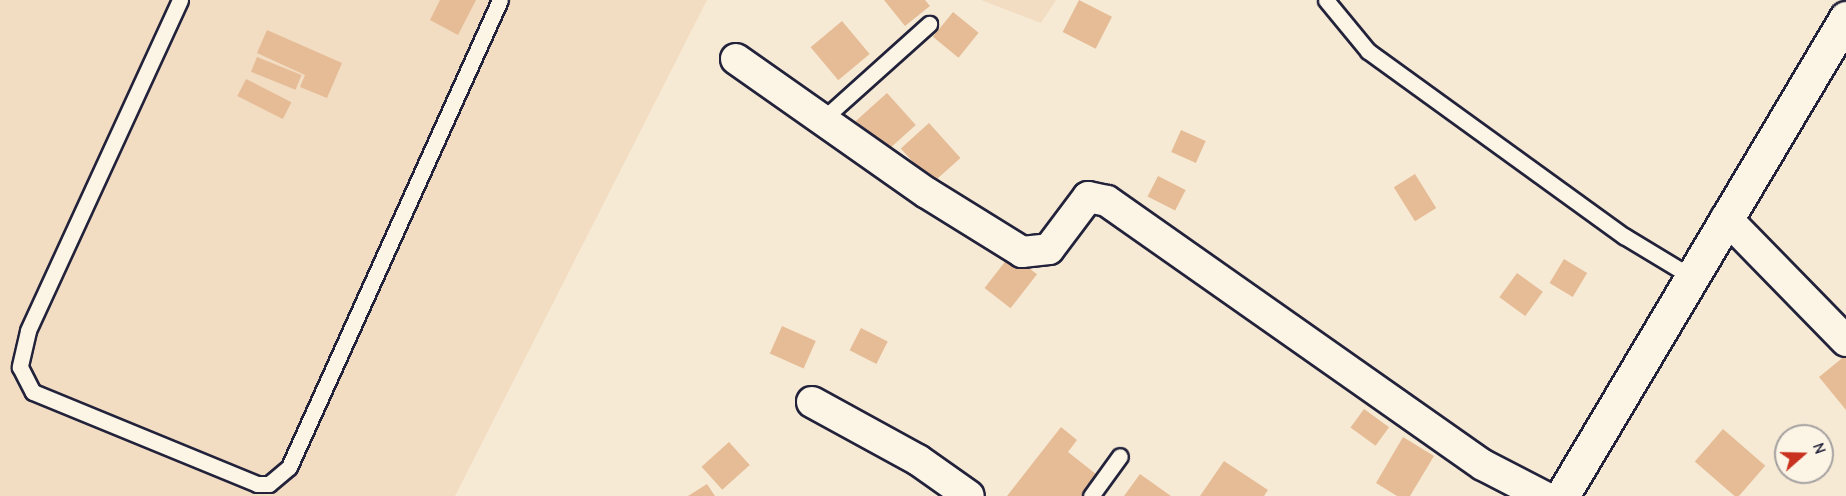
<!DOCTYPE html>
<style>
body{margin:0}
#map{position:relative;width:1846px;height:496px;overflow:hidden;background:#f7ead5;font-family:"Comic Neue",sans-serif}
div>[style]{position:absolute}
.built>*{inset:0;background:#f2dcc2}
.building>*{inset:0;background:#e5bc96;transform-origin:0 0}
.roads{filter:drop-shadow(2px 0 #22223b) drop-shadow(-2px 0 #22223b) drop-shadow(0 2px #22223b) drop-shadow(0 -2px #22223b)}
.service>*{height:15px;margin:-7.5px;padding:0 7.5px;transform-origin:7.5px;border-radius:7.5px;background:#fcf5e5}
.minor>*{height:30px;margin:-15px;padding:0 15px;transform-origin:15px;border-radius:15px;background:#fcf5e5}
.tertiary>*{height:33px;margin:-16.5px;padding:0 16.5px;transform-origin:16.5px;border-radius:16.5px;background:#fcf5e5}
span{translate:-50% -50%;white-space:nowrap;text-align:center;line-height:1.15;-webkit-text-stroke:6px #fcf5e5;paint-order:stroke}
.north{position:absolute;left:1774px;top:424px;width:60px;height:60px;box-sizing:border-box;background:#fcf5e5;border:2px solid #a5a1a1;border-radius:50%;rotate:70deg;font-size:16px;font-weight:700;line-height:24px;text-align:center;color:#22223b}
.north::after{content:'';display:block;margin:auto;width:21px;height:27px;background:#c8321e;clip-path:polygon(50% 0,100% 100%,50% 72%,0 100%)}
</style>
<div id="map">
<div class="built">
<i style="clip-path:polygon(0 0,707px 0,455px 496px,0 496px)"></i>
<i style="clip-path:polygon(981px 0,1056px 0,1041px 23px)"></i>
</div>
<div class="building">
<i style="clip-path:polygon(440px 0,476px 0,458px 35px,430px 20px)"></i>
<i style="clip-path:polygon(884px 0,925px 0,930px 6px,905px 26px)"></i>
<i style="left:1079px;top:0;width:37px;height:36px;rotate:27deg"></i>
<i style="left:953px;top:12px;width:33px;height:32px;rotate:39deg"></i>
<i style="left:842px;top:21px;width:43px;height:41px;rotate:50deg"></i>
<i style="clip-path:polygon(267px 30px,342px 63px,327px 98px,300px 87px,305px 75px,257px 53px)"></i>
<i style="left:257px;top:57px;width:48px;height:16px;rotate:22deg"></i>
<i style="left:246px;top:79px;width:51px;height:19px;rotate:27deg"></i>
<i style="left:887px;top:93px;width:43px;height:42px;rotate:48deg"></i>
<i style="left:929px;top:123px;width:47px;height:38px;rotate:48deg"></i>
<i style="left:1181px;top:130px;width:27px;height:24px;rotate:24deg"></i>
<i style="left:1415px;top:174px;width:40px;height:25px;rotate:58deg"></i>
<i style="left:1158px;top:176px;width:31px;height:23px;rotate:27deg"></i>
<i style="left:1011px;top:254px;width:33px;height:43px;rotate:38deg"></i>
<i style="left:1564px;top:259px;width:27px;height:28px;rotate:31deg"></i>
<i style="left:1517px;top:273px;width:32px;height:30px;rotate:36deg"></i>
<i style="left:782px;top:326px;width:37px;height:30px;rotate:24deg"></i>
<i style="left:861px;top:328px;width:30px;height:25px;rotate:27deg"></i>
<i style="clip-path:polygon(1846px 355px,1846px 410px,1819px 377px)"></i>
<i style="left:1364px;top:409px;width:31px;height:23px;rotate:36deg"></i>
<i style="clip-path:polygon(1061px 427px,1077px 440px,1068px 452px,1101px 478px,1086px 496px,1007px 496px)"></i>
<i style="left:1723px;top:429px;width:56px;height:43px;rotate:41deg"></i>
<i style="clip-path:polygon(1403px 437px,1434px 456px,1410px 496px,1397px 496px,1376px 483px)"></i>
<i style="left:729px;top:442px;width:31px;height:37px;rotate:48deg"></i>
<i style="clip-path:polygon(1224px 461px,1268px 490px,1264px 496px,1200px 496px)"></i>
<i style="clip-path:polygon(1140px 474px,1171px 496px,1124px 496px)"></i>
<i style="clip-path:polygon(707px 484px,715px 496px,688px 496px)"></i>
</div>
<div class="roads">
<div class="service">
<i style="left:180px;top:0;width:364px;rotate:114.7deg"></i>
<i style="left:28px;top:331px;width:37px;rotate:103deg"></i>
<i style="left:20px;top:367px;width:28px;rotate:63deg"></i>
<i style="left:33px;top:392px;width:242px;rotate:22.3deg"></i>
<i style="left:257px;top:484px;width:12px"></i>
<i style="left:269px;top:484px;width:26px;rotate:-40deg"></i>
<i style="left:289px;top:467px;width:512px;rotate:-65.69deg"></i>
<i style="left:1326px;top:0;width:66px;rotate:50.5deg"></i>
<i style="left:1368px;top:51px;width:316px;rotate:35.9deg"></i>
<i style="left:1624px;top:236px;width:79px;rotate:31.1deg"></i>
<i style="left:822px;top:120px;width:144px;rotate:-41.9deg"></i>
<i style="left:1091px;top:496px;width:49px;rotate:-54.1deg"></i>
</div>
<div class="minor">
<i style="left:736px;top:59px;width:233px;rotate:35.1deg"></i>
<i style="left:927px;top:193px;width:112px;rotate:31.8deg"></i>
<i style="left:1022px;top:252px;width:27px;rotate:-6deg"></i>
<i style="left:1049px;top:249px;width:65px;rotate:-53.1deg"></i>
<i style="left:1088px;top:197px;width:19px;rotate:12deg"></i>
<i style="left:1107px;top:201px;width:459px;rotate:35.1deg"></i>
<i style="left:1483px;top:465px;width:68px;rotate:27.3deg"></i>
<i style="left:1726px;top:218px;width:172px;rotate:45.7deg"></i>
<i style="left:812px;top:402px;width:121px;rotate:28.7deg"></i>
<i style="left:918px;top:460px;width:62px;rotate:35.2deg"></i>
</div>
<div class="tertiary">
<i style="left:1562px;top:496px;width:556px;rotate:-59.28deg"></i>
</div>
</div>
<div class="north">N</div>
</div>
